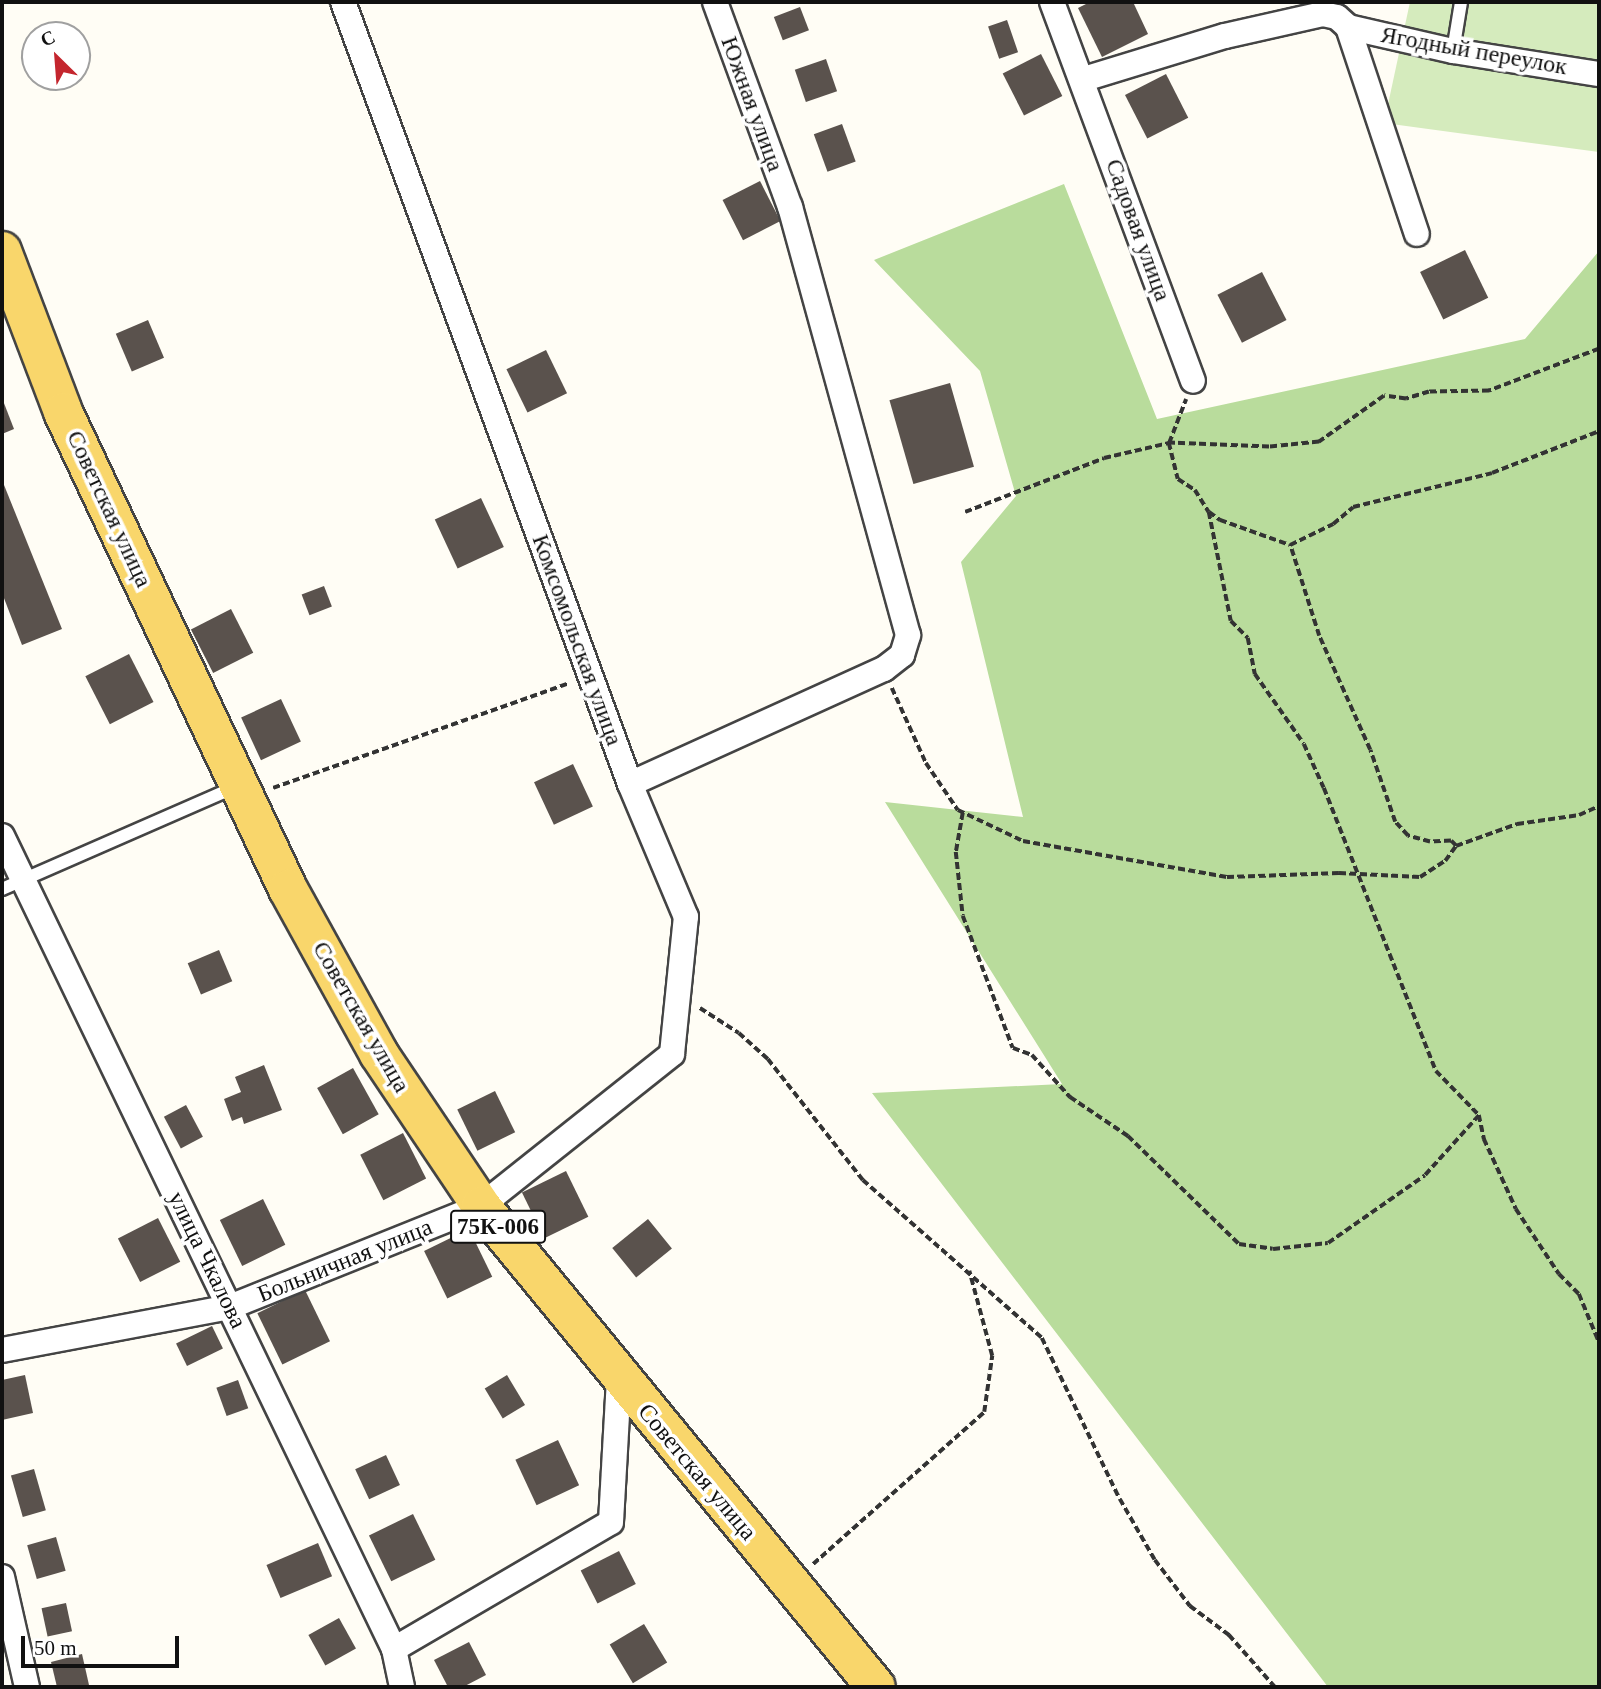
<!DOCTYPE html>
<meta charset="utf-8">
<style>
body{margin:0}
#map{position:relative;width:1601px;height:1689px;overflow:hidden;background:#fffdf5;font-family:Georgia,serif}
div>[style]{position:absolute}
.green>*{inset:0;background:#d5ebbd}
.forest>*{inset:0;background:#b9dc9c}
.building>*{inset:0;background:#5a524d;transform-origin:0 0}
.path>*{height:3.5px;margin-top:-1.75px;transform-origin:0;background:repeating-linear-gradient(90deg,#333 0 7px,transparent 0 10.5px)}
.roads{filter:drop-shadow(2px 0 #444) drop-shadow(-2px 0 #444) drop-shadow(0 2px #444) drop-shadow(0 -2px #444)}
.lane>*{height:12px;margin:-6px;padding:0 6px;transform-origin:6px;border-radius:6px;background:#fff}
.street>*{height:24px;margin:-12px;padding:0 12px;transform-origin:12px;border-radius:12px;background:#fff}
.primary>*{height:38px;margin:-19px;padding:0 19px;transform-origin:19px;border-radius:19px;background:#f9d66b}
span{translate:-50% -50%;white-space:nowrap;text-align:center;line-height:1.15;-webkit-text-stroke:7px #fff;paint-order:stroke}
.shield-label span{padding:2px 5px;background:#fff;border:2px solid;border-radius:5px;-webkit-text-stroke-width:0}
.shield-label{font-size:23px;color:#111;font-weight:700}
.street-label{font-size:24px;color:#111}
.frame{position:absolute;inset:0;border:4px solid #111;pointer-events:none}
.north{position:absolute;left:21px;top:21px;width:70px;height:70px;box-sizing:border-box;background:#fff;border:2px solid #a0a0a0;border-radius:50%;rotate:335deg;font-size:19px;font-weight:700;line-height:28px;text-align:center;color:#111}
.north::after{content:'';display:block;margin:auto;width:24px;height:32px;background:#c4262e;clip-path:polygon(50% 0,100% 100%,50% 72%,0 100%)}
.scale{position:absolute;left:21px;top:1636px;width:158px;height:32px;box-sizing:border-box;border:4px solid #111;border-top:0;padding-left:9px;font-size:21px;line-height:24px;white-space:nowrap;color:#111;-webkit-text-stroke:5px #fff;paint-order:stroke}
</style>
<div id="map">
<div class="green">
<i style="clip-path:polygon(1410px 2px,1599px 2px,1599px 152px,1384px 123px)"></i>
</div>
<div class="forest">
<i style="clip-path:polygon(1064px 184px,1157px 419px,1525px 339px,1599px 251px,1599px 1687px,1328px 1687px,872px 1093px,1062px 1084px,885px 802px,1023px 817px,961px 562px,1016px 496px,980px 371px,874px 260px)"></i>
</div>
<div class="building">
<i style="clip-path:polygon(1090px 2px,1133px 2px,1148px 34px,1102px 57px,1078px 8px)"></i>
<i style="left:800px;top:7px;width:25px;height:28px;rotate:69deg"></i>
<i style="left:1007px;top:20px;width:34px;height:20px;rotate:71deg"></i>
<i style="left:1041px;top:54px;width:47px;height:43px;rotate:63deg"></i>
<i style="left:826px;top:59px;width:34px;height:33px;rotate:71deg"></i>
<i style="left:1166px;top:74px;width:49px;height:46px;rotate:63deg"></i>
<i style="left:842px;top:124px;width:40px;height:30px;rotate:70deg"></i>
<i style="left:760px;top:181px;width:45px;height:42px;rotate:63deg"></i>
<i style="left:1465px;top:250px;width:53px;height:50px;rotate:64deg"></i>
<i style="left:1262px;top:272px;width:54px;height:50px;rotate:63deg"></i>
<i style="left:148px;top:320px;width:41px;height:35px;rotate:67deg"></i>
<i style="left:546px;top:350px;width:48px;height:44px;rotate:64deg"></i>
<i style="left:950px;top:383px;width:87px;height:63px;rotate:74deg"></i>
<i style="clip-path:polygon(2px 398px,14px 429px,2px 434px)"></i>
<i style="clip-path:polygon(2px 480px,62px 629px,22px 645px,2px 593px)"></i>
<i style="left:481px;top:498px;width:54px;height:51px;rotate:65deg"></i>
<i style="left:324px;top:586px;width:22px;height:24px;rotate:69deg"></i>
<i style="left:231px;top:609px;width:49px;height:45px;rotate:63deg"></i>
<i style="left:129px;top:654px;width:54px;height:49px;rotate:63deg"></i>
<i style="left:281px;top:699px;width:47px;height:44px;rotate:65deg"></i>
<i style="left:573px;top:764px;width:47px;height:43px;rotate:65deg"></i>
<i style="left:219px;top:950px;width:34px;height:34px;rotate:67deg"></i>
<i style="clip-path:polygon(264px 1065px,282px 1110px,244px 1124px,242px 1117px,232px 1121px,224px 1099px,241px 1092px,235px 1077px)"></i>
<i style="left:353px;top:1068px;width:53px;height:41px;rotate:61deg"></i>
<i style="left:495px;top:1091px;width:46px;height:42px;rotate:64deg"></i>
<i style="left:186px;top:1105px;width:36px;height:25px;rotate:62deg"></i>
<i style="left:403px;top:1133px;width:51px;height:48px;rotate:63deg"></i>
<i style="left:566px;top:1171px;width:51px;height:49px;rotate:64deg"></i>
<i style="left:263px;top:1199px;width:51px;height:48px;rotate:64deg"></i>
<i style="left:158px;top:1218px;width:49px;height:45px;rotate:63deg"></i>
<i style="left:648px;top:1219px;width:38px;height:46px;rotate:51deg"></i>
<i style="left:469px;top:1229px;width:53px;height:50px;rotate:64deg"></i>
<i style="left:305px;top:1290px;width:57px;height:53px;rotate:64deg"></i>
<i style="left:212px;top:1326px;width:25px;height:40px;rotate:64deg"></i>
<i style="clip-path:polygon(25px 1375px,33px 1413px,2px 1420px,2px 1380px)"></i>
<i style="left:507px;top:1375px;width:35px;height:26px;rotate:59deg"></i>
<i style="left:238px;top:1380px;width:30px;height:23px;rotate:70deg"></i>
<i style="left:558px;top:1440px;width:50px;height:47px;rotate:65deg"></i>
<i style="left:386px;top:1455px;width:33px;height:34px;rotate:65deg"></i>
<i style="left:34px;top:1469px;width:43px;height:24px;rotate:74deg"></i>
<i style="left:413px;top:1514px;width:51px;height:49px;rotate:64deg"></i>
<i style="left:56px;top:1537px;width:35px;height:30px;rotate:74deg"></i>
<i style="left:318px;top:1543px;width:36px;height:56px;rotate:67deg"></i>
<i style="left:619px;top:1551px;width:37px;height:43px;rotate:63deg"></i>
<i style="left:66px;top:1603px;width:29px;height:25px;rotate:78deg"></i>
<i style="left:339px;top:1618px;width:35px;height:35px;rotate:61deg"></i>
<i style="left:644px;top:1624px;width:45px;height:40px;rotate:59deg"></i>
<i style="clip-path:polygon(469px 1642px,486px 1675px,463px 1687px,448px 1687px,434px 1660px)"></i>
<i style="clip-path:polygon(82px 1654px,89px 1685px,57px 1687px,51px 1662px)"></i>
</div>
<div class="path">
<i style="left:1599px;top:349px;width:118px;rotate:159.1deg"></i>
<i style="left:1489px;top:391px;width:60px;rotate:179deg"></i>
<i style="left:1429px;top:392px;width:24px;rotate:163deg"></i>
<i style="left:1406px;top:399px;width:22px;rotate:-172deg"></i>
<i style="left:1384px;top:396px;width:80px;rotate:144.7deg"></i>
<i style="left:1319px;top:442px;width:50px;rotate:174.3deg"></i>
<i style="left:1269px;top:447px;width:100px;rotate:-177.7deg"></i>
<i style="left:1169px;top:443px;width:37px;rotate:76deg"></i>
<i style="left:1178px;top:479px;width:20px;rotate:33deg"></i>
<i style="left:1195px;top:490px;width:26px;rotate:58deg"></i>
<i style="left:1209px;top:512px;width:111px;rotate:78.6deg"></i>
<i style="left:1231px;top:621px;width:24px;rotate:45deg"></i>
<i style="left:1248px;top:638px;width:37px;rotate:79deg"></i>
<i style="left:1255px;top:674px;width:85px;rotate:55deg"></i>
<i style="left:1304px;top:744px;width:48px;rotate:65.6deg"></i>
<i style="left:1324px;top:788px;width:304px;rotate:68.4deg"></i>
<i style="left:1436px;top:1071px;width:62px;rotate:45.7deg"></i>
<i style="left:1479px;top:1115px;width:25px;rotate:78deg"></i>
<i style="left:1484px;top:1139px;width:77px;rotate:65.4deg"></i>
<i style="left:1516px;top:1209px;width:78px;rotate:56.5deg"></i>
<i style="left:1559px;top:1274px;width:28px;rotate:45deg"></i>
<i style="left:1579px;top:1294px;width:52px;rotate:67.4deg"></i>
<i style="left:965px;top:512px;width:149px;rotate:-21.2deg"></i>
<i style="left:1104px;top:458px;width:67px;rotate:-13deg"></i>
<i style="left:1169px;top:443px;width:47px;rotate:-68.9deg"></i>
<i style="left:1209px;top:512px;width:14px;rotate:36deg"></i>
<i style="left:1220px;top:520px;width:74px;rotate:19.7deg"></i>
<i style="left:892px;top:688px;width:82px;rotate:65.6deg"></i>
<i style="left:926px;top:763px;width:57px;rotate:55.8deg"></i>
<i style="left:958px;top:810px;width:72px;rotate:25.5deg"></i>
<i style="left:1023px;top:841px;width:207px;rotate:10deg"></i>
<i style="left:1227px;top:877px;width:112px;rotate:-2deg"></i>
<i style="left:1339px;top:873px;width:81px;rotate:2.8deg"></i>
<i style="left:1420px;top:877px;width:30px;rotate:-33deg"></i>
<i style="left:1445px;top:861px;width:19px;rotate:-54deg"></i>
<i style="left:1456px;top:846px;width:7px;rotate:-135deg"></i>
<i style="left:1451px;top:841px;width:21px;rotate:177deg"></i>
<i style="left:1430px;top:842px;width:23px;rotate:-165deg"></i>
<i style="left:1408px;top:836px;width:19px;rotate:-133deg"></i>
<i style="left:1395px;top:822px;width:76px;rotate:-109.1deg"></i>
<i style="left:1370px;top:750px;width:125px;rotate:-114.1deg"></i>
<i style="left:1319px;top:636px;width:96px;rotate:-107.7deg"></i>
<i style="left:1290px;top:545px;width:48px;rotate:-26deg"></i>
<i style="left:1333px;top:524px;width:26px;rotate:-40deg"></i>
<i style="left:1353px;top:507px;width:143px;rotate:-13.7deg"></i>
<i style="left:1492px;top:473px;width:115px;rotate:-21.4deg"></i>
<i style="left:273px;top:788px;width:314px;rotate:-19.5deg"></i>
<i style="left:963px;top:813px;width:40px;rotate:100deg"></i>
<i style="left:956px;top:852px;width:64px;rotate:83.8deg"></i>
<i style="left:963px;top:916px;width:141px;rotate:69.3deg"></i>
<i style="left:1013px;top:1048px;width:20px;rotate:20deg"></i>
<i style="left:1032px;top:1055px;width:57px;rotate:47.9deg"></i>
<i style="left:1070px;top:1097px;width:70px;rotate:33.9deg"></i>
<i style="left:1128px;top:1136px;width:155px;rotate:44.2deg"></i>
<i style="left:1239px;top:1244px;width:34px;rotate:8deg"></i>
<i style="left:1273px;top:1249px;width:55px;rotate:-6.2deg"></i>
<i style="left:1328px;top:1243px;width:118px;rotate:-35deg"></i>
<i style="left:1425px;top:1175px;width:81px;rotate:-48deg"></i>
<i style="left:1456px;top:846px;width:65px;rotate:-19.8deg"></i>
<i style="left:1517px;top:824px;width:63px;rotate:-8.3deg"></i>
<i style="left:1579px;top:815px;width:22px;rotate:-24deg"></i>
<i style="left:700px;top:1008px;width:46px;rotate:32.7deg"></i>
<i style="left:739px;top:1033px;width:39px;rotate:42deg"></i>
<i style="left:768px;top:1059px;width:154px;rotate:51.9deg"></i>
<i style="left:863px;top:1180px;width:239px;rotate:41.4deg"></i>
<i style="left:1042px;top:1338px;width:179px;rotate:64.2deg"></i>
<i style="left:1120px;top:1499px;width:70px;rotate:60.2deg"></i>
<i style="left:1155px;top:1560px;width:58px;rotate:52.7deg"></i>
<i style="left:1190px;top:1606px;width:49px;rotate:36.6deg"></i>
<i style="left:1229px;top:1635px;width:69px;rotate:48.5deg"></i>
<i style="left:813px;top:1564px;width:229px;rotate:-41.6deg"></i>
<i style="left:984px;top:1412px;width:57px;rotate:-81.9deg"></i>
<i style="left:992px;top:1356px;width:88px;rotate:-105.1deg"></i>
</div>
<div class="roads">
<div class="lane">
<i style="left:1453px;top:51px;width:50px;rotate:-80.7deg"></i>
<i style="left:2px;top:889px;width:254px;rotate:-23.6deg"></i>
</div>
<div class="street">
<i style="left:1052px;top:2px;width:404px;rotate:69.6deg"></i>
<i style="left:1348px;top:27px;width:108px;rotate:12.9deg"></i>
<i style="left:1453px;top:51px;width:148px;rotate:9deg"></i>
<i style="left:1084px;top:79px;width:147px;rotate:-17deg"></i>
<i style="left:1225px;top:36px;width:100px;rotate:-12.7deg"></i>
<i style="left:1323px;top:14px;width:14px;rotate:12deg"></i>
<i style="left:1337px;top:17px;width:15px;rotate:42deg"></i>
<i style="left:1348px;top:27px;width:218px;rotate:71.6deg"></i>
<i style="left:630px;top:784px;width:279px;rotate:-24.4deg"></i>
<i style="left:884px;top:669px;width:23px;rotate:-38deg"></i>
<i style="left:902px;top:655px;width:21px;rotate:-73deg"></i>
<i style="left:908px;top:635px;width:444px;rotate:-105.4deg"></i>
<i style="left:790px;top:207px;width:218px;rotate:-110.1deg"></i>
<i style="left:2px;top:836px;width:903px;rotate:64.26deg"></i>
<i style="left:394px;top:1649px;width:39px;rotate:78deg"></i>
<i style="left:2px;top:1350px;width:232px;rotate:-10.7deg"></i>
<i style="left:230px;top:1307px;width:271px;rotate:-21.9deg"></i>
<i style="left:481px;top:1206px;width:244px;rotate:-38.5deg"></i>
<i style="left:672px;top:1054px;width:138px;rotate:-84.2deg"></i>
<i style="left:686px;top:917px;width:144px;rotate:-112.8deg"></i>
<i style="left:630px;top:784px;width:833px;rotate:-110.15deg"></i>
<i style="left:2px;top:1577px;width:113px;rotate:77.2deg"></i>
<i style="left:394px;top:1649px;width:251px;rotate:-30.3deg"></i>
<i style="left:611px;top:1522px;width:144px;rotate:-86.8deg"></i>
</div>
<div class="primary">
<i style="left:2px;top:251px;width:172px;rotate:69.2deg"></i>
<i style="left:63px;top:412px;width:527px;rotate:64.75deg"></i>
<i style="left:288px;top:889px;width:188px;rotate:61.1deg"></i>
<i style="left:379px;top:1054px;width:183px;rotate:56.1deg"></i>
<i style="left:481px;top:1206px;width:622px;rotate:50.61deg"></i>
</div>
</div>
<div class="shield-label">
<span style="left:498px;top:1227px">75К-006</span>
</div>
<div class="street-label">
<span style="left:1474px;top:51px;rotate:10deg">Ягодный переулок</span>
<span style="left:752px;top:104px;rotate:70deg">Южная улица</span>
<span style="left:1138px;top:230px;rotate:70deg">Садовая улица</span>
<span style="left:109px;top:509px;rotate:65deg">Советская улица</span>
<span style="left:577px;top:640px;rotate:70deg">Комсомольская улица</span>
<span style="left:361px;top:1017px;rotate:60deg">Советская улица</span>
<span style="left:207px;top:1260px;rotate:64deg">улица Чкалова</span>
<span style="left:345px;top:1261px;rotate:-22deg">Больничная улица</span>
<span style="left:697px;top:1472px;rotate:50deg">Советская улица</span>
</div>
<div class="frame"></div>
<div class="north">С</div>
<div class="scale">50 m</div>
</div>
